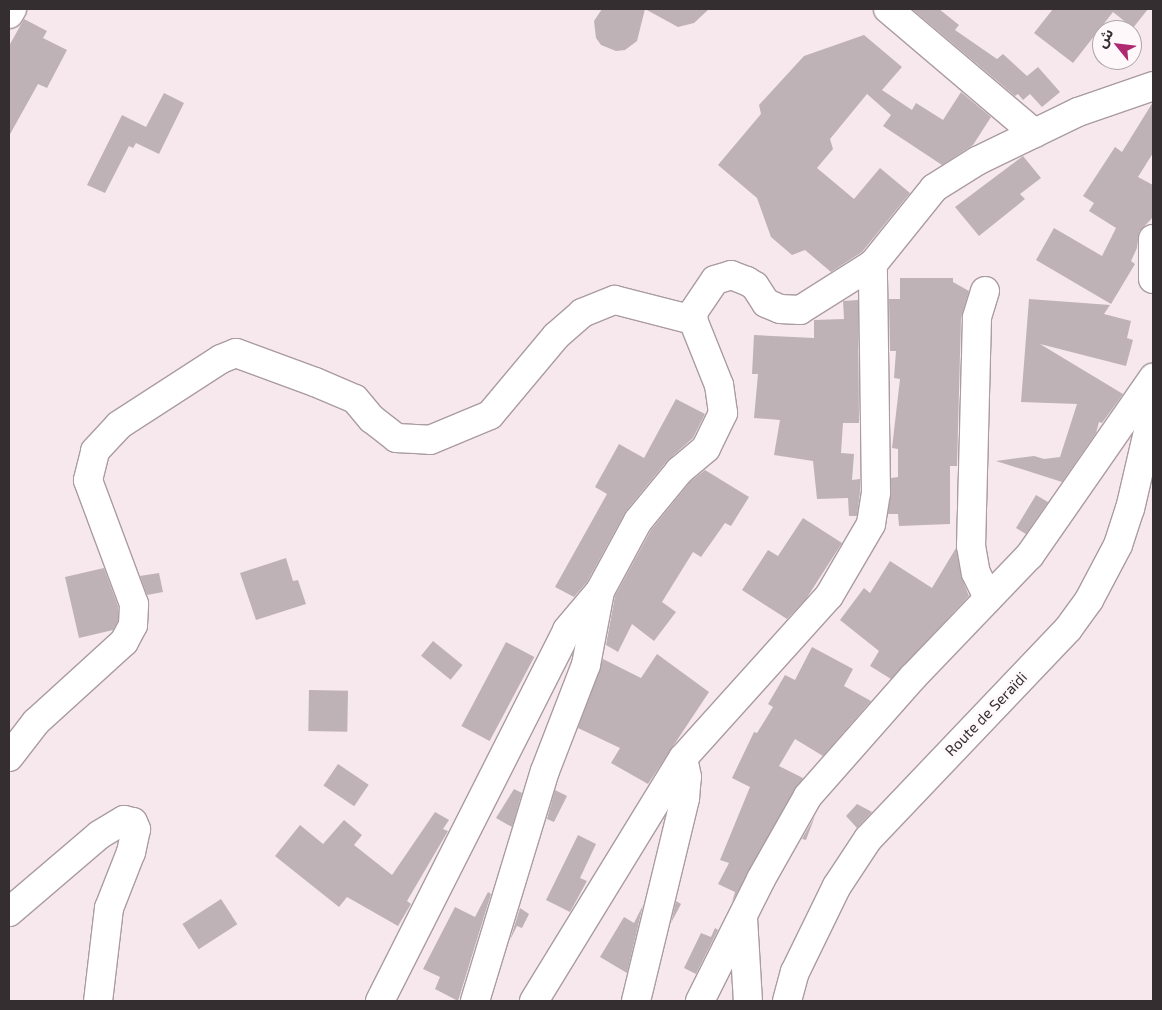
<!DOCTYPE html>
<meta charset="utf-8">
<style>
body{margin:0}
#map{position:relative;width:1162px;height:1010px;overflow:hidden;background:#f6e8ed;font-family:"Exo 2","Noto Sans Arabic",sans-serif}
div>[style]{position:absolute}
.building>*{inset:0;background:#bfb2b7;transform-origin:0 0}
.roads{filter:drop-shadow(1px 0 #aa9ca1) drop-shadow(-1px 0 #aa9ca1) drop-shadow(0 1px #aa9ca1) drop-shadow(0 -1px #aa9ca1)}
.minor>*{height:28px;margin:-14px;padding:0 14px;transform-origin:14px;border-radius:14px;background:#fff}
span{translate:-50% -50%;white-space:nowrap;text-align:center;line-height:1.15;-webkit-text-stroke:5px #fef8fa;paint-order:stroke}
.street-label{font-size:15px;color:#342e30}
.frame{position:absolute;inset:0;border:10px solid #342e30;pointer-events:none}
.north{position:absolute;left:1092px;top:20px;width:50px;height:50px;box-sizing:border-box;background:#fef8fa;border:1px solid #ada7a9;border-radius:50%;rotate:299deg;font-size:14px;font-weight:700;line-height:20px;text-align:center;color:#342e30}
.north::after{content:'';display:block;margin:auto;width:18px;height:22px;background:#ae2970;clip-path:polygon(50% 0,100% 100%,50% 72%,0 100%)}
</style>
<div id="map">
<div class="building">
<i style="clip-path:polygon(602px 9px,709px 9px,694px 23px,678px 27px,645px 9px,637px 41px,625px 50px,616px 51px,601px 45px,596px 38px,594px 21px)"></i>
<i style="clip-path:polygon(912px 9px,939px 9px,959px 25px,955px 30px,997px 59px,1003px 54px,1027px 76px,1038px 67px,1060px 92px,1042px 107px,1030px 94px,1023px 100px,1018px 94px,1015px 96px)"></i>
<i style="clip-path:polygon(1053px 9px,1148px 9px,1133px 28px,1113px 12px,1073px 63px,1034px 33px)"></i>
<i style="clip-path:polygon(24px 19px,47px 31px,43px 38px,67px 50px,47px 88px,38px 84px,9px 136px,9px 46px)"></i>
<i style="clip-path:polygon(864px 35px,902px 67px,882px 90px,912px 110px,916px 103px,943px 120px,961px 92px,991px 117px,973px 145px,942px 165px,883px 126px,891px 115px,867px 94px,830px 139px,833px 149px,817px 168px,854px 199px,880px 168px,910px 193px,862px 252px,831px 272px,805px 250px,792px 255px,771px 237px,757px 198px,718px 165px,761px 114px,759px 105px,804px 56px)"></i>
<i style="clip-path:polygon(164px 93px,184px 103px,159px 154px,136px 143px,133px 148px,129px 146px,105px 193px,87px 185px,122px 115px,146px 127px)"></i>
<i style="clip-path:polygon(1153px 102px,1153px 153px,1138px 177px,1153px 185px,1153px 217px,1139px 232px,1137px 248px,1131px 261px,1135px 264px,1111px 304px,1036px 260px,1054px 228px,1102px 256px,1116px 228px,1089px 211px,1094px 203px,1083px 196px,1115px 147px,1122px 152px)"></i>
<i style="clip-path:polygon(1023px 156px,1041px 178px,1020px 194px,1025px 199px,979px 236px,955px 207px)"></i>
<i style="clip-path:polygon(900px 278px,953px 278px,953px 282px,969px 291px,961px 318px,957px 466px,950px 466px,950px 524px,899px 526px,898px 514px,888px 514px,891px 478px,898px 477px,898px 449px,892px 448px,900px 379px,894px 378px,896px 351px,890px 351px,889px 299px,900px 299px)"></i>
<i style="clip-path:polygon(1029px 299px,1110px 305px,1104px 314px,1131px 321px,1127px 338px,1133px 340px,1126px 366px,1040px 344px,1123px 394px,1102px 423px,1099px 422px,1096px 433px,1062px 482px,996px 461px,1034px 456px,1044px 459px,1060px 457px,1077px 404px,1021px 402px)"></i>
<i style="clip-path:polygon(858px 300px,859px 423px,843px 423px,841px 453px,854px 454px,852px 480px,860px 479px,860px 492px,857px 516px,849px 516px,848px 498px,817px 499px,813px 461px,774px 455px,780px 420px,754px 418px,758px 374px,752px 374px,754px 335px,814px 338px,814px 320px,844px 319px,843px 301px)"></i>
<i style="clip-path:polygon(676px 399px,705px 414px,693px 438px,667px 461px,626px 511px,587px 582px,574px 597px,555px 587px,607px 494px,595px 487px,619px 444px,644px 458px)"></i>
<i style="clip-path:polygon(705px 470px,749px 497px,731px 526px,725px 523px,701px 557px,693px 552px,662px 602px,676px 612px,654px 641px,632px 624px,618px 652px,606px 645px,615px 596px,651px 530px,690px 482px)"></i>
<i style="clip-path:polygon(1036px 495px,1048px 502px,1026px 534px,1016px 528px)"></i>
<i style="clip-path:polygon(803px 518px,842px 543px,806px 599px,787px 619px,742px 590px,768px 550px,778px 556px)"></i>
<i style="clip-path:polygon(956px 548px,961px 576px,969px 596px,891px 679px,870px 666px,879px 651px,840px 620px,864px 588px,870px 593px,890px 561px,932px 588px)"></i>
<i style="clip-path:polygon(286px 558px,293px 581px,298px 580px,306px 604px,256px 620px,240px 573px)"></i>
<i style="clip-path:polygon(104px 568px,118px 606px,118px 621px,113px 630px,79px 638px,65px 577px)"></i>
<i style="clip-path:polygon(159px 573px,163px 592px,147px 595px,140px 576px)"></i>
<i style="left:433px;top:641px;width:38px;height:19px;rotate:39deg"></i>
<i style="left:506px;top:642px;width:32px;height:95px;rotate:28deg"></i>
<i style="clip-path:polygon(812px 647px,853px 669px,844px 686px,871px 701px,823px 756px,795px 739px,779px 766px,803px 778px,732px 902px,735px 892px,718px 884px,729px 863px,720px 860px,750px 787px,732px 778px,754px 732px,757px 733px,773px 707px,768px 704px,785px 675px,795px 680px)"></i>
<i style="clip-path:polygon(657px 654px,709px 692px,648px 784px,611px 763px,620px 748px,578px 728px,603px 659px,641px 678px)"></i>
<i style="left:309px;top:690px;width:39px;height:41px;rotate:1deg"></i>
<i style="left:338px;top:764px;width:37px;height:26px;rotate:34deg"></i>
<i style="clip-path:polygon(514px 789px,522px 793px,512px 827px,496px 818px)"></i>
<i style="clip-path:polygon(555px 790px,567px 796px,554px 822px,547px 819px)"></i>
<i style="clip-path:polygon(857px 804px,872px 812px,857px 828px,846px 816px)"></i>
<i style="clip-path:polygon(435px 812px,449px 820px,443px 829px,448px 831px,407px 901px,411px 904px,398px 926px,347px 897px,339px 907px,275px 856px,300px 825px,323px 844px,344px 820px,362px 835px,354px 845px,392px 875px)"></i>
<i style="clip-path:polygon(815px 816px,806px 840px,802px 839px)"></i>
<i style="clip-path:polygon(578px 835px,596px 844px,580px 878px,587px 881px,570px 912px,546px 900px)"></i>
<i style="clip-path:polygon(488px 892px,491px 894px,458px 1001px,435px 989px,440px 977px,423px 969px,455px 907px,475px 917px)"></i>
<i style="left:221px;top:899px;width:30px;height:46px;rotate:57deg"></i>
<i style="clip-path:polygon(676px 901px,681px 904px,671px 923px)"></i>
<i style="clip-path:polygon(643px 905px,627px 973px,600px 957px,624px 917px,634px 923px)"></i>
<i style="clip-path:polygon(520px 908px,529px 914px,522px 928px,517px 926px,510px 940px)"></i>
<i style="clip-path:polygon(715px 928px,718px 930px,696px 974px,684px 968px,701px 933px,711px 937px)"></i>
</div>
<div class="roads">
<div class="minor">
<i style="left:888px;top:9px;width:192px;rotate:40.3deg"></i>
<i style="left:9px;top:14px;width:6px;rotate:-59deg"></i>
<i style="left:1153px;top:239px;width:40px;rotate:90deg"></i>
<i style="left:985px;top:291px;width:28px;rotate:107deg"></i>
<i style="left:977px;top:318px;width:228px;rotate:91.5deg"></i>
<i style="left:971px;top:546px;width:27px;rotate:80deg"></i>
<i style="left:976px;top:573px;width:28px;rotate:64deg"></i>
<i style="left:9px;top:757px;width:44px;rotate:-52.4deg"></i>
<i style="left:36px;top:722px;width:119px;rotate:-42.3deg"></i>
<i style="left:124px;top:642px;width:19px;rotate:-62deg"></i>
<i style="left:133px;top:625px;width:21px;rotate:-87deg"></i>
<i style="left:134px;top:604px;width:132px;rotate:-110.4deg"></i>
<i style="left:88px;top:480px;width:30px;rotate:-76deg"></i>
<i style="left:95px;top:451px;width:35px;rotate:-47deg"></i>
<i style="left:119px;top:425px;width:121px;rotate:-32.9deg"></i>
<i style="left:221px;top:359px;width:16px;rotate:-22deg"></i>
<i style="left:236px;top:353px;width:84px;rotate:20.2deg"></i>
<i style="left:315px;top:382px;width:43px;rotate:23deg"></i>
<i style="left:355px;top:399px;width:26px;rotate:50deg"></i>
<i style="left:372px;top:419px;width:31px;rotate:38deg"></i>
<i style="left:396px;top:438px;width:34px;rotate:3deg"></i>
<i style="left:430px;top:440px;width:65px;rotate:-22.6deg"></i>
<i style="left:490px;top:415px;width:103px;rotate:-50.1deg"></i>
<i style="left:556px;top:336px;width:35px;rotate:-41deg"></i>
<i style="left:582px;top:313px;width:35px;rotate:-22deg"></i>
<i style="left:615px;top:300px;width:81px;rotate:14.4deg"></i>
<i style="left:9px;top:912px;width:118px;rotate:-40.5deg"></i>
<i style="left:99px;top:835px;width:29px;rotate:-31deg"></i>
<i style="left:124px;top:820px;width:9px;rotate:13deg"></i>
<i style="left:133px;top:822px;width:8px;rotate:67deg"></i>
<i style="left:136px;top:829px;width:24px;rotate:102deg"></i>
<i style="left:131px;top:852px;width:60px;rotate:111.4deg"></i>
<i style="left:109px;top:908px;width:94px;rotate:96.7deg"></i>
<i style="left:743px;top:918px;width:83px;rotate:86.6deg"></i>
<i style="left:380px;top:1001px;width:415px;rotate:-63.2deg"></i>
<i style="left:567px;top:630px;width:51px;rotate:-49.8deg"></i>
<i style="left:600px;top:591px;width:80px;rotate:-61.5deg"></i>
<i style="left:638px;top:521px;width:65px;rotate:-50.6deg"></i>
<i style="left:679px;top:471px;width:35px;rotate:-40deg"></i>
<i style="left:706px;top:448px;width:39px;rotate:-64deg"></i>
<i style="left:723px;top:413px;width:28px;rotate:-98deg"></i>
<i style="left:719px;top:385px;width:70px;rotate:-111.8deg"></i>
<i style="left:693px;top:320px;width:9px;rotate:-84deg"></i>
<i style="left:694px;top:311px;width:37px;rotate:-56deg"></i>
<i style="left:715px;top:280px;width:17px;rotate:-17deg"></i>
<i style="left:731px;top:275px;width:17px;rotate:21deg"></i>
<i style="left:747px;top:281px;width:9px;rotate:32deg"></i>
<i style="left:755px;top:286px;width:20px;rotate:57deg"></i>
<i style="left:766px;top:303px;width:15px;rotate:23deg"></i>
<i style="left:780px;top:309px;width:20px;rotate:3deg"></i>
<i style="left:800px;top:310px;width:86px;rotate:-32.2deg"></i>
<i style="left:873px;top:264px;width:97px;rotate:-51.2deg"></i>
<i style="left:934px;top:188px;width:51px;rotate:-32.1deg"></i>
<i style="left:977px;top:161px;width:112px;rotate:-25.9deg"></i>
<i style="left:1078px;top:112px;width:79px;rotate:-19.1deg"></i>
<i style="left:475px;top:1001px;width:240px;rotate:-73.1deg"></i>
<i style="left:545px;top:771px;width:114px;rotate:-68.9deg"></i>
<i style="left:586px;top:665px;width:75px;rotate:-79.3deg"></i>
<i style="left:534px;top:1001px;width:285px;rotate:-58.5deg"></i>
<i style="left:683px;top:758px;width:218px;rotate:-48deg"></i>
<i style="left:829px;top:596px;width:83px;rotate:-59.7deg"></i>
<i style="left:871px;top:524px;width:31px;rotate:-81deg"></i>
<i style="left:876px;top:493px;width:229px;rotate:-90.8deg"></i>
<i style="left:636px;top:1001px;width:209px;rotate:-76.4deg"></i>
<i style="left:685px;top:798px;width:21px;rotate:-85deg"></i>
<i style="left:687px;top:777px;width:19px;rotate:-102deg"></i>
<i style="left:700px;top:1001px;width:136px;rotate:-63.4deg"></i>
<i style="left:761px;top:879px;width:95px;rotate:-60.5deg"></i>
<i style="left:808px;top:796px;width:159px;rotate:-48.6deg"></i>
<i style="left:913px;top:677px;width:169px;rotate:-46.2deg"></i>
<i style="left:1030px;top:555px;width:216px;rotate:-55.2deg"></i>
<i style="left:787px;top:1001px;width:30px;rotate:-75deg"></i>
<i style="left:795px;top:972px;width:96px;rotate:-64deg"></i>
<i style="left:837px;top:886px;width:56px;rotate:-56.6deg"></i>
<i style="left:868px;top:839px;width:290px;rotate:-46.4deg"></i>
<i style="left:1068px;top:629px;width:36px;rotate:-54deg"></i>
<i style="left:1089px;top:600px;width:62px;rotate:-62.2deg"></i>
<i style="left:1118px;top:545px;width:38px;rotate:-72deg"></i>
<i style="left:1130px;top:509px;width:102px;rotate:-76.9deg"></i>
</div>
</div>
<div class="street-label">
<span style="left:986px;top:714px;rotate:-46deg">Route de Seraïdi</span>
</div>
<div class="frame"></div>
<div class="north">ش</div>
</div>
